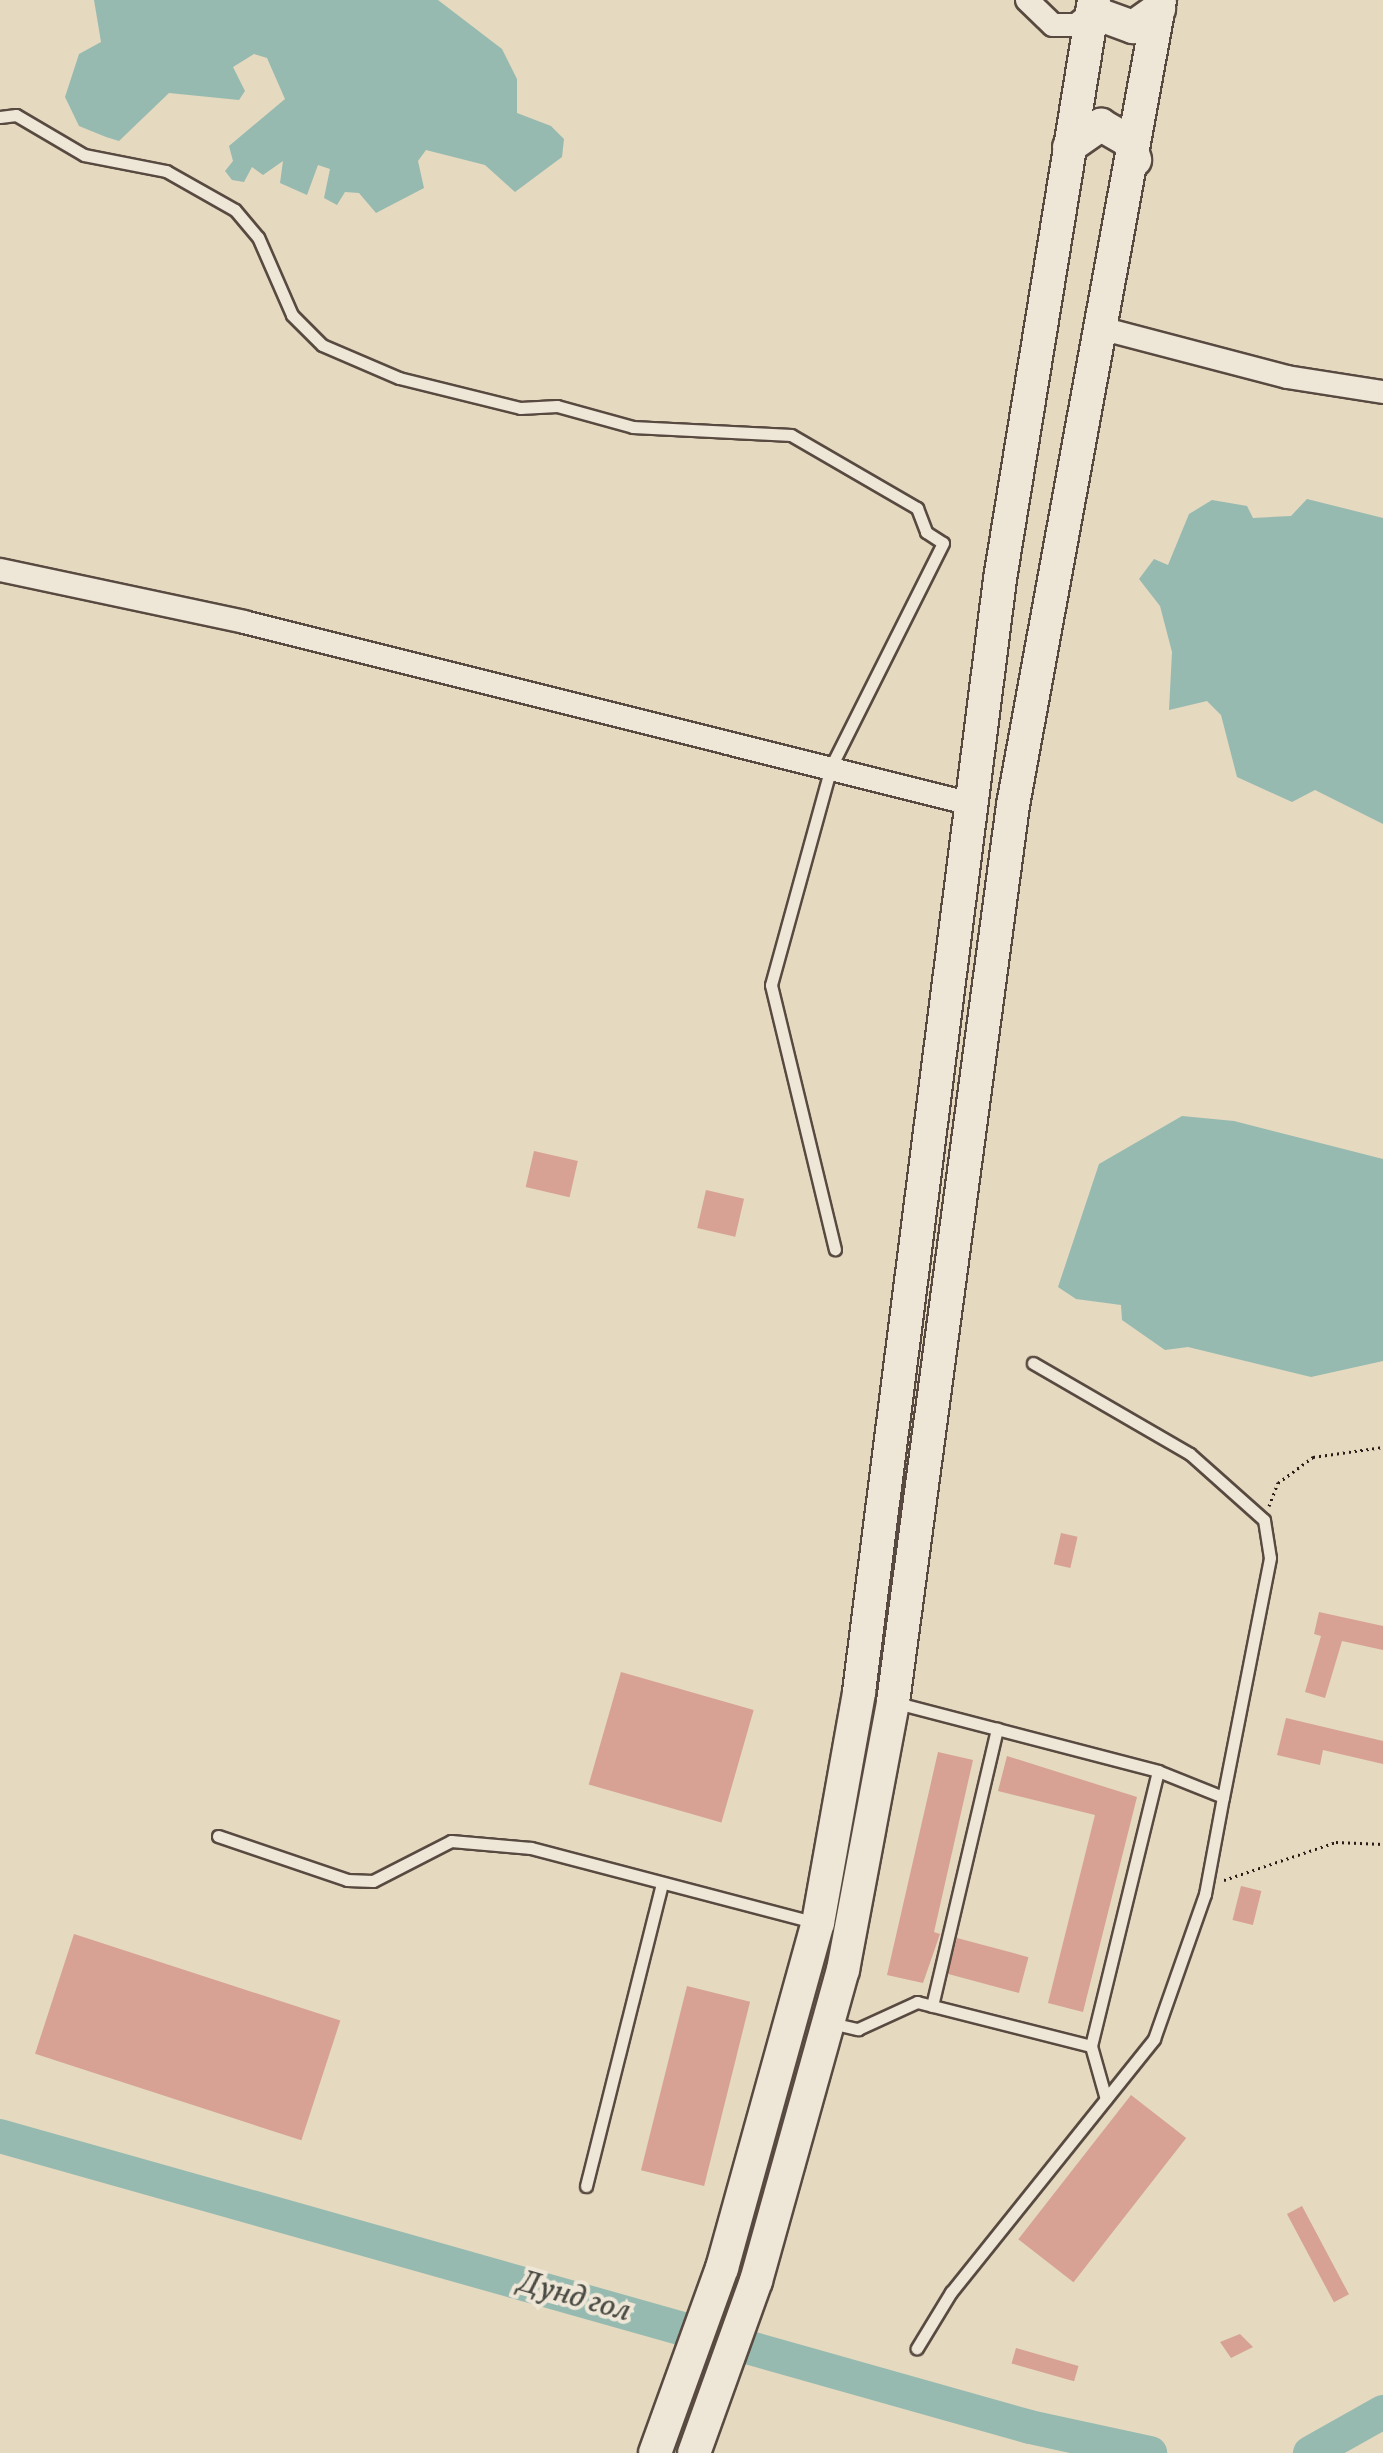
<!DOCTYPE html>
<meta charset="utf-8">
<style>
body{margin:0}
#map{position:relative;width:1383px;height:2453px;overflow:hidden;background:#e5d9c0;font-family:Vollkorn,serif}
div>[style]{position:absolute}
.water>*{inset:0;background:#96bab0}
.river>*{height:34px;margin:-17px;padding:0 17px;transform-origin:17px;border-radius:17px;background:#96bab0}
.building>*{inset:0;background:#d7a194;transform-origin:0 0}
.path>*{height:3px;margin-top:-1.5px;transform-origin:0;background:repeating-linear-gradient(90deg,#291b15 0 2px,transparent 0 6px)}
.roads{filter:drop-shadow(2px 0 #584a40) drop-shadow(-2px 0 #584a40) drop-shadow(0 2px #584a40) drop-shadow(0 -2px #584a40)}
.lane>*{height:11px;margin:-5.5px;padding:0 5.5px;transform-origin:5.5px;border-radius:5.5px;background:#eee6d6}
.street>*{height:22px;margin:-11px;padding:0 11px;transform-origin:11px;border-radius:11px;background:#eee6d6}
.secondary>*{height:32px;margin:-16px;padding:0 16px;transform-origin:16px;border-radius:16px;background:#eee6d6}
span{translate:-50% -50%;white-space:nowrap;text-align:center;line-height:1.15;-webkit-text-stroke:8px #eee6d6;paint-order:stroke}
.water-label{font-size:32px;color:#4a4b44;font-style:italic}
</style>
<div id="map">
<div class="water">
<i style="clip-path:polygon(94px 0,438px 0,502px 49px,517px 79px,517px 113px,551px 126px,564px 139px,562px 157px,515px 192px,485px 165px,426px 150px,418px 161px,424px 188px,376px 213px,359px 193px,345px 192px,337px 205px,324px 198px,330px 169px,318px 165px,307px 195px,280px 183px,283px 161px,263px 175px,252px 167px,244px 182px,232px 180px,225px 171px,233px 161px,229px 146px,285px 99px,267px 58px,254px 54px,233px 67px,245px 91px,239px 100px,169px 93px,119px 141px,106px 137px,79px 126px,65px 97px,79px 54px,101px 42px)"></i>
<i style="clip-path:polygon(1307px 499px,1383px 518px,1383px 824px,1315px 790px,1292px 802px,1237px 777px,1221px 715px,1207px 701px,1169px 710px,1172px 652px,1160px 606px,1139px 579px,1154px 559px,1168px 565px,1189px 514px,1212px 500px,1247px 506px,1253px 518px,1291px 516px)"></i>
<i style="clip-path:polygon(1182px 1116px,1234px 1121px,1383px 1159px,1383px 1361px,1311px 1377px,1188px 1347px,1165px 1350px,1122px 1320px,1121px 1305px,1076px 1299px,1058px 1287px,1099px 1164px)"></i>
</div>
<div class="river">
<i style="left:0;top:2136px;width:1070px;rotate:15.78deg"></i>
<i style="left:1030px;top:2427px;width:123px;rotate:12.2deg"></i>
<i style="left:1310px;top:2453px;width:84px;rotate:-29.3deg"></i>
</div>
<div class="building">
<i style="left:534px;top:1151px;width:45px;height:37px;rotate:13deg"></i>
<i style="left:706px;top:1190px;width:39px;height:39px;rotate:13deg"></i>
<i style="left:1061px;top:1533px;width:17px;height:32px;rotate:13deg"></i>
<i style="clip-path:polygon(1319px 1612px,1383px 1626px,1383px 1650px,1342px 1641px,1325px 1698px,1305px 1692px,1321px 1636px,1314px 1634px)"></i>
<i style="left:621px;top:1672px;width:138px;height:117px;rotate:16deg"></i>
<i style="clip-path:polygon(1286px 1718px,1383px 1741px,1383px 1764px,1323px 1750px,1320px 1765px,1277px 1755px)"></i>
<i style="clip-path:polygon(938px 1752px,973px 1760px,934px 1932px,940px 1934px,923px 1983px,887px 1975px)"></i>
<i style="clip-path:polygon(1007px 1756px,1137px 1797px,1083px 2012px,1048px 2003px,1095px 1815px,998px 1791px)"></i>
<i style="left:1241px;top:1886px;width:21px;height:35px;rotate:14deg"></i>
<i style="left:74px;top:1934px;width:280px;height:126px;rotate:18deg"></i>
<i style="left:957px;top:1938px;width:74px;height:37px;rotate:15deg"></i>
<i style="left:687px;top:1986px;width:65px;height:190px;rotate:14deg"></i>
<i style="left:1131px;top:2095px;width:70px;height:183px;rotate:38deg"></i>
<i style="left:1302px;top:2206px;width:100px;height:17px;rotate:62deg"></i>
<i style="clip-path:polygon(1240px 2334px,1253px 2347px,1231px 2358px,1220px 2342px)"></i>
<i style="left:1016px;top:2348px;width:65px;height:16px;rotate:16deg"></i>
</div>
<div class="path">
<i style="left:1269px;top:1506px;width:25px;rotate:-69deg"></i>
<i style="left:1278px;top:1483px;width:44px;rotate:-36.6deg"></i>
<i style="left:1313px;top:1457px;width:71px;rotate:-8.1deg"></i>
<i style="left:1224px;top:1880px;width:118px;rotate:-18.7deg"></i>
<i style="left:1336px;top:1842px;width:47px;rotate:2.4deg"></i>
</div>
<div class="roads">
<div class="lane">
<i style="left:0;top:117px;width:16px;rotate:-7deg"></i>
<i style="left:16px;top:115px;width:79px;rotate:30.5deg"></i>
<i style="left:84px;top:155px;width:84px;rotate:11deg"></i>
<i style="left:166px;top:171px;width:79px;rotate:29.5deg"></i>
<i style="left:235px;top:210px;width:35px;rotate:50deg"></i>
<i style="left:258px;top:237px;width:85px;rotate:66.4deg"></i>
<i style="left:292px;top:315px;width:42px;rotate:45deg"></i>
<i style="left:322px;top:345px;width:84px;rotate:23.2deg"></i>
<i style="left:399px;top:378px;width:125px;rotate:13.9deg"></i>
<i style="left:520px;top:408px;width:37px;rotate:-3deg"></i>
<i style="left:557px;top:406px;width:79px;rotate:15.4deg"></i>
<i style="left:633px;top:427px;width:158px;rotate:2.9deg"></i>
<i style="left:791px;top:435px;width:146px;rotate:30.1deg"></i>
<i style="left:917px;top:508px;width:26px;rotate:69deg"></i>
<i style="left:926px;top:532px;width:20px;rotate:33deg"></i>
<i style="left:943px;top:543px;width:250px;rotate:116.6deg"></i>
<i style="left:831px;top:767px;width:226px;rotate:105.4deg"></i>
<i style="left:771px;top:985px;width:272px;rotate:76.4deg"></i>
<i style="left:1033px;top:1363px;width:181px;rotate:30.1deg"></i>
<i style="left:1190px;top:1454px;width:99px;rotate:41.7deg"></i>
<i style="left:1264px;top:1520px;width:38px;rotate:81deg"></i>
<i style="left:1270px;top:1558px;width:244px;rotate:101.1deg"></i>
<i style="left:897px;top:1703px;width:270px;rotate:14.6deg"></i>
<i style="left:1158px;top:1771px;width:70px;rotate:21.8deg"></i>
<i style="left:1223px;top:1797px;width:99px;rotate:100.5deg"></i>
<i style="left:1205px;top:1894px;width:154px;rotate:109.4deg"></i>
<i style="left:1154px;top:2039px;width:324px;rotate:128.7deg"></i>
<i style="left:951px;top:2292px;width:66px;rotate:121.3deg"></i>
<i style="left:218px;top:1836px;width:136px;rotate:18.8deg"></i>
<i style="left:347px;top:1880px;width:26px;rotate:2deg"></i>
<i style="left:373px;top:1881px;width:88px;rotate:-27.1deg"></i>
<i style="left:451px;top:1841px;width:80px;rotate:5deg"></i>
<i style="left:531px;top:1848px;width:293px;rotate:14.7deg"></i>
<i style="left:932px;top:2006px;width:285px;rotate:-76.8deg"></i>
<i style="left:831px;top:2023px;width:28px;rotate:13deg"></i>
<i style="left:858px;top:2029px;width:65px;rotate:-24.6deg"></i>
<i style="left:917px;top:2002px;width:179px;rotate:14.2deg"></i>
<i style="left:1091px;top:2046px;width:55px;rotate:74.2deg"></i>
<i style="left:1091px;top:2046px;width:283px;rotate:-76.3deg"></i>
<i style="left:586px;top:2186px;width:312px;rotate:-75.9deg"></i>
</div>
<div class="street">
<i style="left:1027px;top:0;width:36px;rotate:44deg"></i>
<i style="left:1053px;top:25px;width:23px"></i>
<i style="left:1076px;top:25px;width:21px;rotate:-39deg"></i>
<i style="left:1104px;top:329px;width:189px;rotate:14.7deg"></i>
<i style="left:1287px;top:377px;width:97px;rotate:8.9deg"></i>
<i style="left:0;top:570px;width:249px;rotate:12deg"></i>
<i style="left:244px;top:622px;width:734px;rotate:14.04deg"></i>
</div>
<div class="secondary">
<i style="left:1092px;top:12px;width:44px;rotate:20.1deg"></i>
<i style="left:1133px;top:27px;width:32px;rotate:-35deg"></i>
<i style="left:1069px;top:147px;width:39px;rotate:-35deg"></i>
<i style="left:1101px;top:125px;width:32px;rotate:30deg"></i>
<i style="left:1129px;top:141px;width:20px;rotate:72deg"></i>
<i style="left:655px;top:2453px;width:197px;rotate:-70.1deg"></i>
<i style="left:722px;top:2268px;width:358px;rotate:-74.5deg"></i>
<i style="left:818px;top:1923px;width:235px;rotate:-79.9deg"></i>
<i style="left:859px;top:1692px;width:1122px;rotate:-82.78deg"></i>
<i style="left:1000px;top:579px;width:587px;rotate:-80.78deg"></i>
<i style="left:694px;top:2453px;width:183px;rotate:-70.2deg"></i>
<i style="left:756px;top:2281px;width:323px;rotate:-74.4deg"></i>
<i style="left:843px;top:1970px;width:273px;rotate:-79.4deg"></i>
<i style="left:893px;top:1702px;width:905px;rotate:-82.38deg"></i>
<i style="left:1013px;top:805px;width:818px;rotate:-79.65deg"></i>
</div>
</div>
<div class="water-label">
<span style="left:574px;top:2298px;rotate:16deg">Дунд гол</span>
</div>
</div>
